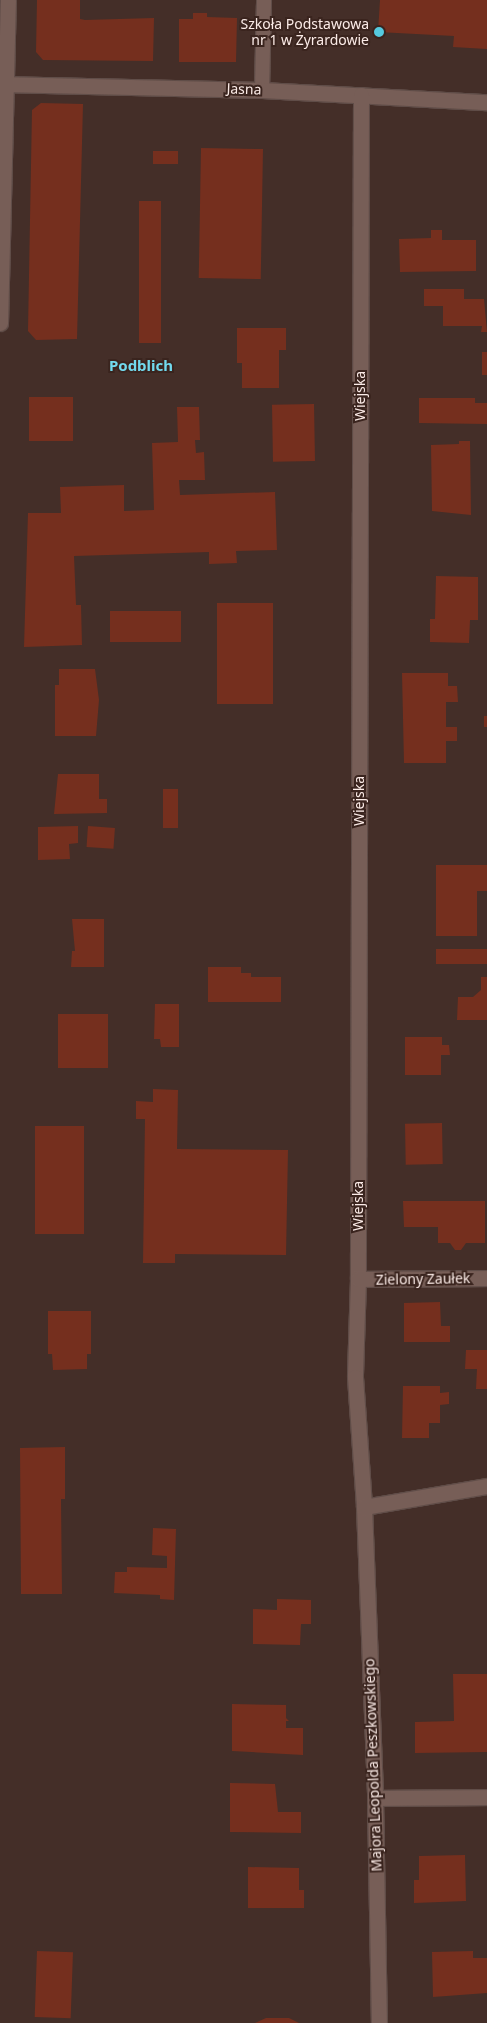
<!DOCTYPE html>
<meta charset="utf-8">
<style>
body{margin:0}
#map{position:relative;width:487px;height:2023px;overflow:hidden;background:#442e28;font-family:"Noto Sans",sans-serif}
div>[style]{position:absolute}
.building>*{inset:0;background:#752f1e;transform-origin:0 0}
.roads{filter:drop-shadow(1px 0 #604d48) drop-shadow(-1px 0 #604d48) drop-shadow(0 1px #604d48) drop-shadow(0 -1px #604d48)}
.lane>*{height:14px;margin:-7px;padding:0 7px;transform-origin:7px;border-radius:7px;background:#775e57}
.street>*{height:15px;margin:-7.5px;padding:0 7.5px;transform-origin:7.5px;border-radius:7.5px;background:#775e57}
.dots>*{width:14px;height:14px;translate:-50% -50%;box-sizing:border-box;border:2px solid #3a241e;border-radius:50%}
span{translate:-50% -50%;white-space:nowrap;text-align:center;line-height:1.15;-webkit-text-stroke:4px #3a241e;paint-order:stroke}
.poi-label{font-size:14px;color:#fbebe7}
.right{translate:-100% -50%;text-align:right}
.street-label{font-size:14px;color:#fbebe7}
.neighbourhood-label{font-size:15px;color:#72daee;font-weight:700}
</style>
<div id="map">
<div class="building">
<i style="clip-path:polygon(37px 0,80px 0,80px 19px,85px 20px,154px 18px,153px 61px,43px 60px,36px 52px)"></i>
<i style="clip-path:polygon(380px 0,487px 0,487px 49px,453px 47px,454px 36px,378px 32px)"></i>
<i style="clip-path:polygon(193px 13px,207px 13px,207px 17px,237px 18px,236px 62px,179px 62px,179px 19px,193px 19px)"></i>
<i style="clip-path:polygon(41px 103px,83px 104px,77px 339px,36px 340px,28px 331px,32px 110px)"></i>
<i style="left:201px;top:148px;width:62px;height:130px;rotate:1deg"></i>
<i style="left:178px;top:151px;width:13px;height:25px;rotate:90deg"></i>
<i style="left:139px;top:201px;width:22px;height:142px"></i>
<i style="clip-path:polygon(431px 230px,442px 230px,442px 240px,476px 240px,476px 271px,400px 272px,399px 239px,431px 238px)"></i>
<i style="clip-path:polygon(424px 289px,464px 289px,464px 299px,484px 299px,487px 332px,481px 332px,482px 326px,443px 326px,443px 306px,424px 306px)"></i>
<i style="clip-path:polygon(237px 328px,286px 328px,286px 350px,279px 350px,279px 388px,242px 388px,242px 363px,237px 363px)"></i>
<i style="left:487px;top:352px;width:23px;height:5px;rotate:90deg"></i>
<i style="left:29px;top:397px;width:44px;height:44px"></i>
<i style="clip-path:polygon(419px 398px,475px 398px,475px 403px,487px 403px,487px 424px,419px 423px)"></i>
<i style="left:314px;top:404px;width:57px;height:42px;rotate:89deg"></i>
<i style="clip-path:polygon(177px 407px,199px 407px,200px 440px,195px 440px,196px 453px,204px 452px,205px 480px,179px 480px,180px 495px,275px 492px,277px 550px,236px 551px,237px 563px,209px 564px,209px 552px,74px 556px,76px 605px,81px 605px,82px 645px,24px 647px,28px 513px,61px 513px,60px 487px,124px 485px,124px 511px,154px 510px,152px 443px,178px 442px)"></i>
<i style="clip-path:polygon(459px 441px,470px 441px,471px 515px,432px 511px,431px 445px,459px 444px)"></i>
<i style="clip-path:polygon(436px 576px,478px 577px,478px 620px,470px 620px,469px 643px,430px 642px,430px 619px,435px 619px)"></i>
<i style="left:217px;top:603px;width:56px;height:101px"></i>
<i style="left:110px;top:611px;width:71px;height:31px"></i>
<i style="clip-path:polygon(59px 669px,95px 669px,99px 700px,96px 736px,55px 736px,55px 685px,59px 685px)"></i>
<i style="clip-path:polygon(402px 673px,448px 673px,448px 686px,457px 686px,458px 702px,446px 702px,446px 727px,457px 727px,457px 741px,446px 741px,446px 763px,404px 763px)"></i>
<i style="left:484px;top:716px;width:3px;height:11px"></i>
<i style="clip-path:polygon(58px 774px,99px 774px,99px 799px,107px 799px,107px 813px,54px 814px)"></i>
<i style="left:163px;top:789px;width:15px;height:39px"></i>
<i style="clip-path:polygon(78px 826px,78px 843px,69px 844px,70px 859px,38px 860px,38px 827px)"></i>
<i style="left:88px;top:826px;width:27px;height:21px;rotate:4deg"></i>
<i style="clip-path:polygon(436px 865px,487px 865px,487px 891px,477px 891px,477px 936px,436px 936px)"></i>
<i style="clip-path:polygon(72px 919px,104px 919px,104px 967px,71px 967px,72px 951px,75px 951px)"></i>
<i style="left:487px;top:949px;width:15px;height:51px;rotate:90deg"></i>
<i style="clip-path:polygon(208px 967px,241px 967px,241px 973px,251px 973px,251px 977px,281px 977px,281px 1002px,208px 1002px)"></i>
<i style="clip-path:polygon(481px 977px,487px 977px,487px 1020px,457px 1020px,458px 997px,473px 997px,481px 990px)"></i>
<i style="clip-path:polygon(155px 1004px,179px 1004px,179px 1047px,161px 1047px,160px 1039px,154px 1039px)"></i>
<i style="left:108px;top:1014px;width:54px;height:50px;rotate:90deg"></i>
<i style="clip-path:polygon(405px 1037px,442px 1037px,442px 1045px,449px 1045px,450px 1055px,441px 1055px,441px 1075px,405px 1075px)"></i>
<i style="clip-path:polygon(153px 1089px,178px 1090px,177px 1149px,288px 1150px,286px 1255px,175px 1254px,175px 1263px,143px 1263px,145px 1119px,136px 1119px,136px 1101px,153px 1102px)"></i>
<i style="left:442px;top:1123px;width:41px;height:37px;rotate:89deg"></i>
<i style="left:84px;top:1126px;width:108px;height:49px;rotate:90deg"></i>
<i style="clip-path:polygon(403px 1201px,485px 1201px,485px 1243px,466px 1243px,461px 1250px,455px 1250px,450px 1243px,438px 1243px,438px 1227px,404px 1227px)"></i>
<i style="clip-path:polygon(440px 1302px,441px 1326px,450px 1326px,450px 1342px,404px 1342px,404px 1303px)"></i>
<i style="clip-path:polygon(48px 1311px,91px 1311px,91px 1354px,87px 1354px,87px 1369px,53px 1370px,52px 1354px,48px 1354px)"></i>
<i style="clip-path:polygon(466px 1350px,487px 1350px,487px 1389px,476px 1389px,477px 1369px,465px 1369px)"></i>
<i style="clip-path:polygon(403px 1386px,440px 1386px,440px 1393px,449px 1392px,449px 1404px,440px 1405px,440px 1423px,429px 1423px,429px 1438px,402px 1438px)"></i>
<i style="clip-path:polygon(65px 1447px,65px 1499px,61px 1499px,62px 1594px,21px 1594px,20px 1448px)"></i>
<i style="clip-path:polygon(153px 1528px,176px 1529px,174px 1600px,160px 1599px,160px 1595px,114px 1593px,115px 1572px,127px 1572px,127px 1567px,167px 1568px,167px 1556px,152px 1555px)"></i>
<i style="clip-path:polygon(277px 1599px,311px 1600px,311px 1624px,301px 1624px,300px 1645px,253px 1644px,253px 1609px,277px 1610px)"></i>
<i style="clip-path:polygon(453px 1674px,487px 1674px,487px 1752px,415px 1753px,415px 1722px,454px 1721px)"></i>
<i style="clip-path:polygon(232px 1704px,286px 1705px,286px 1718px,289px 1721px,286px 1721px,286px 1728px,303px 1728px,303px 1755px,232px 1751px)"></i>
<i style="clip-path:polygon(230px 1783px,275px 1784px,278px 1812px,301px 1812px,301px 1833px,230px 1832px)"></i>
<i style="clip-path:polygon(465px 1855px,466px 1901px,414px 1903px,414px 1880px,419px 1880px,419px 1856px)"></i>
<i style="clip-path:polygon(248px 1867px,299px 1868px,299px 1890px,304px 1890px,304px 1908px,248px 1908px)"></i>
<i style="left:37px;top:1951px;width:36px;height:66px;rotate:2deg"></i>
<i style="clip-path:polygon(473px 1951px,473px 1958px,487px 1958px,487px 1993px,433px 1997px,432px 1952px)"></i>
<i style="clip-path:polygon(266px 2018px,289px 2018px,299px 2023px,255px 2023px)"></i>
</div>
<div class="roads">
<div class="lane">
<i style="left:262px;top:90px;width:90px;rotate:-88.7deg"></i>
</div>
<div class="street">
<i style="left:0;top:84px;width:262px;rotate:1.3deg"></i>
<i style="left:262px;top:90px;width:225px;rotate:3.1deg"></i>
<i style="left:361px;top:95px;width:1184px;rotate:90.15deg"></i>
<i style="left:358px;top:1279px;width:98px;rotate:91.8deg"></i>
<i style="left:355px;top:1377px;width:130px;rotate:86deg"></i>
<i style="left:364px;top:1507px;width:291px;rotate:87.8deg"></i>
<i style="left:375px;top:1798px;width:225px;rotate:89deg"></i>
<i style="left:0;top:323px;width:323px;rotate:-88.6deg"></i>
<i style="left:358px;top:1279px;width:129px;rotate:-0.4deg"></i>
<i style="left:364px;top:1507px;width:125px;rotate:-9.7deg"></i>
<i style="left:375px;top:1798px;width:112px;rotate:-0.5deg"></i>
</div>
</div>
<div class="dots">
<i style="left:379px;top:32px;background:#55cadf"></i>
</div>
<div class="poi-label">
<span class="right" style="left:369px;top:32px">Szkoła Podstawowa<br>nr 1 w Żyrardowie</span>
</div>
<div class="street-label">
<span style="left:244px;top:89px;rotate:2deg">Jasna</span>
<span style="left:360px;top:396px;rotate:-90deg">Wiejska</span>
<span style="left:359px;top:801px;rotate:-90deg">Wiejska</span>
<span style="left:358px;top:1206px;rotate:-90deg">Wiejska</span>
<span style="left:423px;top:1279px;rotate:-1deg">Zielony Zaułek</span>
<span style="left:373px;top:1765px;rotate:-92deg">Majora Leopolda Peszkowskiego</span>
</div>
<div class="neighbourhood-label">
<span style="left:141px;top:366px">Podblich</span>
</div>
</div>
